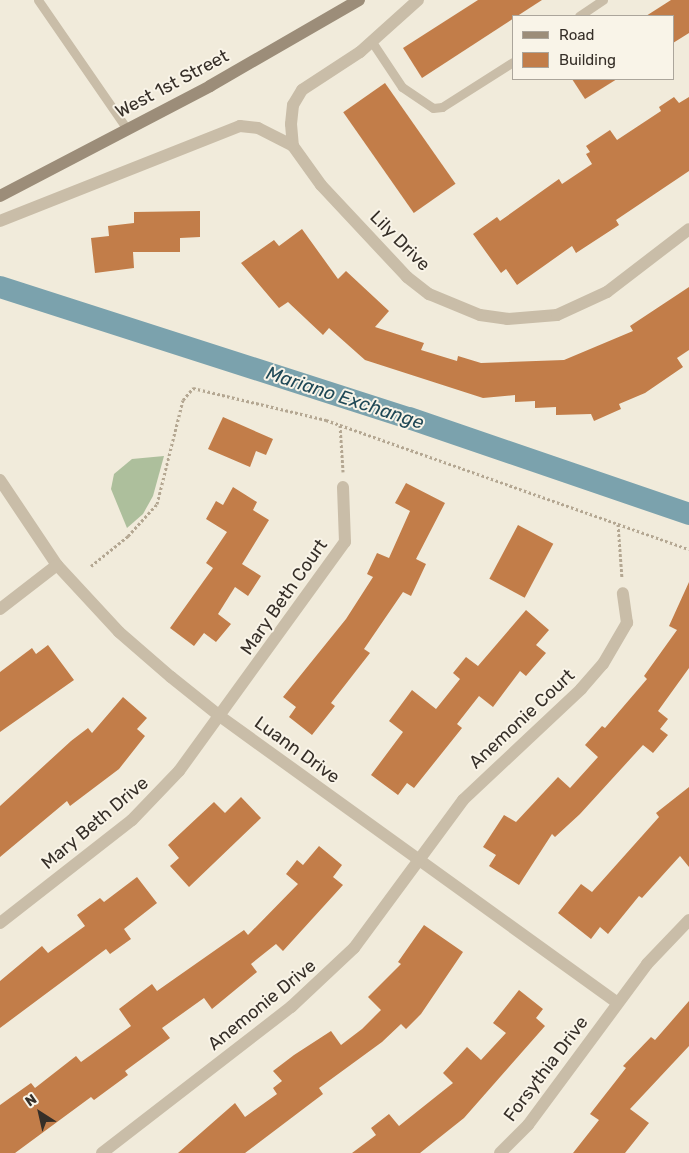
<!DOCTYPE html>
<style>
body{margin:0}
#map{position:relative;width:689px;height:1153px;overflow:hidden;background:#f1ebdb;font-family:Rubik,sans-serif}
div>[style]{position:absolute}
.green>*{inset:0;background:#adbf9c}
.canal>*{height:22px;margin:-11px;padding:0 11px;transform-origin:11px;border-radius:11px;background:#7ba2ad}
.building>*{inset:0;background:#c27d49;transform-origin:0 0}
.path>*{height:3px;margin-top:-1.5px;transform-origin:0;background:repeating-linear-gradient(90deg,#b4a792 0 2.5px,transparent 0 5px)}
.service>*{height:9px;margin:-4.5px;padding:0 4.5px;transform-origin:4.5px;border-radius:4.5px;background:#c9bda8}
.minor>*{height:12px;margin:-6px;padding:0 6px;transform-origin:6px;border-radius:6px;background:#c9bda8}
.secondary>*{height:12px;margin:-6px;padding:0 6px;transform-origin:6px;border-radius:6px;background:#9c8d79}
span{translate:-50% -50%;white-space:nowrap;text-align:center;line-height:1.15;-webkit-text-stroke:4px #f9f4e8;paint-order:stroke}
.street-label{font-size:18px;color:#362f28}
.water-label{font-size:19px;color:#1f4856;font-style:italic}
.legend{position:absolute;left:512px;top:15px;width:162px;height:65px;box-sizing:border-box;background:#f9f4e8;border:1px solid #aba59b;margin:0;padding:6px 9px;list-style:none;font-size:15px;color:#362f28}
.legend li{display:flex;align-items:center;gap:10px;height:25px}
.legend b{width:25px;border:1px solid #aba59b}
.north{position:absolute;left:15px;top:1088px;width:50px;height:50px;-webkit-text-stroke:4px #f9f4e8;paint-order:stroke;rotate:325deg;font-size:14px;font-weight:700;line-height:20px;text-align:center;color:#362f28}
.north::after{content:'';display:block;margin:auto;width:18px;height:22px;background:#362f28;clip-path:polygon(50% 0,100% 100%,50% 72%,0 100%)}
</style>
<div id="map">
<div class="green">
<i style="clip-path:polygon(164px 456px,153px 496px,143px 514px,127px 528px,111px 489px,114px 474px,132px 459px)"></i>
</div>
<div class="canal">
<i style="left:0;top:287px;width:429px;rotate:17.8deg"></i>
<i style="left:409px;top:418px;width:296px;rotate:18.9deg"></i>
</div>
<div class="building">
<i style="clip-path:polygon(478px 0,542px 0,422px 78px,403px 48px)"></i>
<i style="clip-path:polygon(671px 0,689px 0,689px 33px,673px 43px,673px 16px,646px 16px)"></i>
<i style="clip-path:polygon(572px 79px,617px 79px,585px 99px)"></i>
<i style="left:385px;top:83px;width:123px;height:51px;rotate:55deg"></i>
<i style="clip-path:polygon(674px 97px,679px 103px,689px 97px,689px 171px,616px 220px,619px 225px,576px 253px,572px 246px,517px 285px,506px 269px,501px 273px,473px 234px,497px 217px,500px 221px,559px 179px,562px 184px,592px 164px,586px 154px,590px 152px,586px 146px,610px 130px,617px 140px,661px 111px,659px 107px)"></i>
<i style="clip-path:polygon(200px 211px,200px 237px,180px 238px,180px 252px,133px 252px,134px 268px,95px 273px,91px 238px,109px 236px,108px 226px,134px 223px,134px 212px)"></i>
<i style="clip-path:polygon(302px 229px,338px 279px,346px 271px,389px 311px,375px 327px,424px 343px,421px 350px,457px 361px,458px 356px,481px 363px,564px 360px,633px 331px,630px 326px,689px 287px,689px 350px,677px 358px,683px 367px,645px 393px,619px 404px,621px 409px,594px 421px,591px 414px,556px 415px,556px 407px,535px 408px,535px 401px,515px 402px,515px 395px,483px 398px,365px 360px,329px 328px,323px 335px,288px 302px,279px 308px,241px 263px,274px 240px,279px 246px)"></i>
<i style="clip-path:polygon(223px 417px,273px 439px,266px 455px,256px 451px,250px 467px,208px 449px)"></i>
<i style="clip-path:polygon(406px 483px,445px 503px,416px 559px,426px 564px,411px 596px,403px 592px,364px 649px,370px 653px,331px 703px,335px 706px,312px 735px,289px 717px,296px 707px,283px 697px,346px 619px,373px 577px,367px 574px,377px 553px,389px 558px,410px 511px,395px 503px)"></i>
<i style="clip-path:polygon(233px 487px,257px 502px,253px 510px,269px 520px,242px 564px,261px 576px,248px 596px,235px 587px,218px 614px,231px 624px,216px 642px,204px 633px,194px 646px,170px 628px,213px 568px,206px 563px,227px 532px,206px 519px,216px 501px,223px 505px)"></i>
<i style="left:518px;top:525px;width:40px;height:61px;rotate:28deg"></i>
<i style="clip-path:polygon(689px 582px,689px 668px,658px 711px,668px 719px,660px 729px,668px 735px,653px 753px,643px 745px,580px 814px,555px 837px,552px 834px,519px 885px,489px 866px,496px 855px,483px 847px,504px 815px,516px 822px,558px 777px,570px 788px,598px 757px,585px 745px,602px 726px,605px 728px,647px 679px,644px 676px,677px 630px,669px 626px)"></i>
<i style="clip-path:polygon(526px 610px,549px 630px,536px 645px,546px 653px,526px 676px,520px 671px,493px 707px,479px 696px,457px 724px,462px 728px,414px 788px,407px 783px,398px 795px,371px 775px,403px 732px,389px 721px,412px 690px,436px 709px,460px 679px,453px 673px,466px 657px,478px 666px)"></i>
<i style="clip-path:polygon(48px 645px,74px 680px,0 732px,0 672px,32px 648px,36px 654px)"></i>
<i style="clip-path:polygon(123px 697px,147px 718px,137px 729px,145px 736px,119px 769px,70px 806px,67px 801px,0 857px,0 806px,71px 741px,88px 728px,92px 733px)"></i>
<i style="clip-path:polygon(689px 787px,689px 867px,680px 856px,642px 898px,639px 896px,608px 934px,600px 927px,591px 939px,558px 913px,581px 884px,592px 892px,659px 817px,656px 813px)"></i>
<i style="clip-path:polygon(241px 797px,261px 818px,189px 887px,170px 866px,179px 858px,168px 845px,214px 802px,225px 813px)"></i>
<i style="clip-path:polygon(319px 846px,342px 865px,333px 877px,343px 885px,283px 951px,276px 944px,251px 964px,257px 972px,212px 1009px,204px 998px,162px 1028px,170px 1038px,125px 1071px,128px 1075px,94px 1100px,91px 1097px,15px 1153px,0 1153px,0 1105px,31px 1083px,35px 1088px,76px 1056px,81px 1062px,131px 1026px,119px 1009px,152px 984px,157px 991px,244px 930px,248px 935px,298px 884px,286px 874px,297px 860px,303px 865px)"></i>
<i style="clip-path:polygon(137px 877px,157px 903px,124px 929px,131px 939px,110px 954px,106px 949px,0 1028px,0 981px,42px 946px,48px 953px,85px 926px,77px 915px,100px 898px,104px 902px)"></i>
<i style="clip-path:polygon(424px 925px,463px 952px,421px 1014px,406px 1029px,401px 1024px,382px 1042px,319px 1088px,323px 1094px,245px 1153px,178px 1153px,235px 1103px,245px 1117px,277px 1094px,273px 1088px,282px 1081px,273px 1071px,294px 1055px,331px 1031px,341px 1045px,362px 1029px,381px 1010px,368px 997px,401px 964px,398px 962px)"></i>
<i style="clip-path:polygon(519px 990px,543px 1009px,536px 1018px,545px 1026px,464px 1118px,420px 1153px,352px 1153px,376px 1135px,371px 1128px,389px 1114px,399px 1126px,453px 1083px,443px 1073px,467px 1047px,481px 1060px,506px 1033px,493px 1023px)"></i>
<i style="clip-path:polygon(689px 1001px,689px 1046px,630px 1109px,649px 1123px,625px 1153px,573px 1153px,599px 1120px,590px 1114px,626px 1068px,623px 1066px,651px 1037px,655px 1040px)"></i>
</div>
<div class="path">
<i style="left:340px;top:425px;width:47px;rotate:86.3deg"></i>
<i style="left:618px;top:524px;width:54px;rotate:85.8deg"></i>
<i style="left:91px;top:566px;width:48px;rotate:-39deg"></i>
<i style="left:128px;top:536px;width:43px;rotate:-47.8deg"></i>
<i style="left:157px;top:504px;width:107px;rotate:-76deg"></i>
<i style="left:183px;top:400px;width:16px;rotate:-50deg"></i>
<i style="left:193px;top:388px;width:137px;rotate:13.5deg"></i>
<i style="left:326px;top:420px;width:385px;rotate:19.6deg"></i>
</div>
<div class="service">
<i style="left:38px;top:0;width:157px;rotate:55.4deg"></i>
<i style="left:579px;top:16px;width:29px;rotate:-34deg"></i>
<i style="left:372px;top:42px;width:54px;rotate:56.3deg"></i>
<i style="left:402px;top:87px;width:37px;rotate:34deg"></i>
<i style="left:433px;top:108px;width:9px;rotate:-6deg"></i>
<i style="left:442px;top:107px;width:84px;rotate:-32.4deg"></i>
</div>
<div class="minor">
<i style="left:418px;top:0;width:78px;rotate:138.1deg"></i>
<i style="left:360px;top:52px;width:69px;rotate:146.8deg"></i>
<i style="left:302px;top:90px;width:17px;rotate:121deg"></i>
<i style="left:293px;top:105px;width:19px;rotate:96deg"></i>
<i style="left:291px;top:124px;width:22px;rotate:85deg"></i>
<i style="left:293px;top:146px;width:48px;rotate:54.3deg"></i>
<i style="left:321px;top:185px;width:126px;rotate:46.9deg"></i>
<i style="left:407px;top:277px;width:28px;rotate:38deg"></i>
<i style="left:429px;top:294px;width:55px;rotate:22.4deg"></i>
<i style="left:480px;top:315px;width:27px;rotate:8deg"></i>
<i style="left:507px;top:319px;width:50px;rotate:-4.6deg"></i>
<i style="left:557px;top:315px;width:55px;rotate:-24.7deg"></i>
<i style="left:607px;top:292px;width:103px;rotate:-37.5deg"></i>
<i style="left:0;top:221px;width:258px;rotate:-21.6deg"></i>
<i style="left:240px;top:126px;width:18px;rotate:6deg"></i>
<i style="left:258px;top:128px;width:39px;rotate:27deg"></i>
<i style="left:0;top:480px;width:102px;rotate:56.2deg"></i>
<i style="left:57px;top:565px;width:91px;rotate:47.2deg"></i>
<i style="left:119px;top:632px;width:69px;rotate:40.9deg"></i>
<i style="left:171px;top:677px;width:64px;rotate:38.7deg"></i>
<i style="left:221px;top:717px;width:488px;rotate:35.8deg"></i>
<i style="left:0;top:609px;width:72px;rotate:-37.7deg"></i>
<i style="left:0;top:923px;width:167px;rotate:-38deg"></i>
<i style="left:132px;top:820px;width:68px;rotate:-46.2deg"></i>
<i style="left:179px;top:771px;width:283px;rotate:-54.1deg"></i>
<i style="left:345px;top:542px;width:55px;rotate:-92.1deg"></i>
<i style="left:102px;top:1153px;width:239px;rotate:-37.7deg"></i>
<i style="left:291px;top:1007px;width:86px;rotate:-43.1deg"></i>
<i style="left:354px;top:948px;width:184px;rotate:-53.6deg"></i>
<i style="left:463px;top:800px;width:162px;rotate:-43.2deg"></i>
<i style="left:581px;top:689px;width:33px;rotate:-49deg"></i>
<i style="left:603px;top:664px;width:48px;rotate:-59.7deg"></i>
<i style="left:627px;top:623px;width:30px;rotate:-98deg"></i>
<i style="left:500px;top:1153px;width:40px;rotate:-45deg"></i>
<i style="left:528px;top:1125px;width:200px;rotate:-53.5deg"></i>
<i style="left:647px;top:964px;width:61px;rotate:-46.3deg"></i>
</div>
<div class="secondary">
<i style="left:0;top:196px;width:237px;rotate:-27.6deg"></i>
<i style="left:210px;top:86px;width:172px;rotate:-30deg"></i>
</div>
<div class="street-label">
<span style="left:172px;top:84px;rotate:-28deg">West 1st Street</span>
<span style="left:400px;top:241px;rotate:45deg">Lily Drive</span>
<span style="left:284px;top:597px;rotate:-55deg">Mary Beth Court</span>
<span style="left:522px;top:719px;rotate:-43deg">Anemonie Court</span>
<span style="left:297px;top:750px;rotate:36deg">Luann Drive</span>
<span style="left:95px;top:823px;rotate:-40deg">Mary Beth Drive</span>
<span style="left:262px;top:1005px;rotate:-39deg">Anemonie Drive</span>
<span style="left:546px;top:1069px;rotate:-53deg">Forsythia Drive</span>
</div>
<div class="water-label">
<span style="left:345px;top:398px;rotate:18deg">Mariano Exchange</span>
</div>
<ul class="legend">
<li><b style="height:6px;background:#9c8d79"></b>Road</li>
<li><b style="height:14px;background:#c27d49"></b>Building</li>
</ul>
<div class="north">N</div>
</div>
